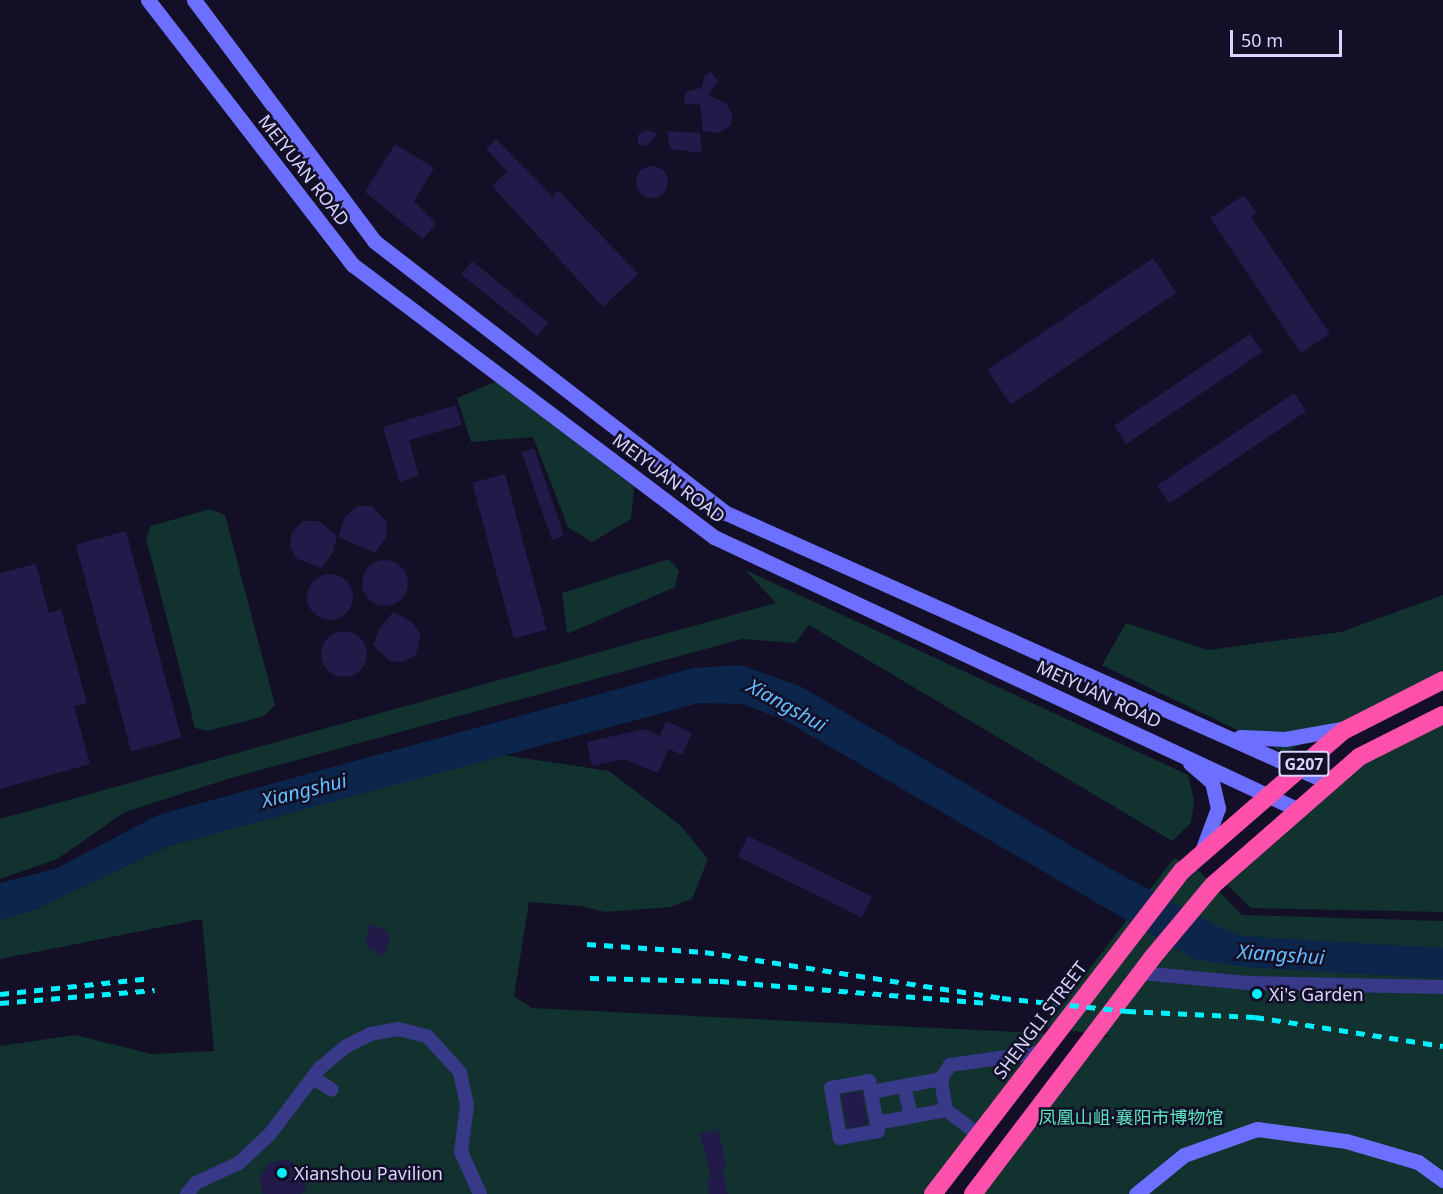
<!DOCTYPE html>
<meta charset="utf-8">
<style>
body{margin:0}
#map{position:relative;width:1443px;height:1194px;overflow:hidden;background:#120f27;font-family:"Noto Sans","Noto Sans SC",sans-serif}
div>[style]{position:absolute}
.green>*{inset:0;background:#11322f}
.water>*{inset:0;background:#0b254b}
.building>*{inset:0;background:#221a49;transform-origin:0 0}
.round{border-radius:50%}
.street>*{height:14px;margin:-7px;padding:0 7px;transform-origin:7px;border-radius:7px;background:#383988}
.secondary>*{height:15px;margin:-7.5px;padding:0 7.5px;transform-origin:7.5px;border-radius:7.5px;background:#6c6fff}
.highway>*{height:18px;margin:-9px;padding:0 9px;transform-origin:9px;border-radius:9px;background:#ff50ab}
.rail>*{height:4.5px;margin-top:-2.25px;transform-origin:0;background:repeating-linear-gradient(90deg,#01f0ff 0 9px,transparent 0 17px)}
.dots>*{width:16px;height:16px;translate:-50% -50%;box-sizing:border-box;border:3px solid #120f27;border-radius:50%}
span{translate:-50% -50%;white-space:nowrap;text-align:center;line-height:1.15;-webkit-text-stroke:5px #120f27;paint-order:stroke}
.shield-label span{padding:2px 4px;background:#120f27;border:2px solid;border-radius:4px;-webkit-text-stroke-width:0}
.shield-label{font-size:16px;color:#d8d5ff;font-weight:700}
.street-label{font-size:18px;color:#d8d5ff}
.poi-label{font-size:18px;color:#d8d5ff}
.left{translate:0 -50%;text-align:left}
.park-label{font-size:18px;color:#5ce4bc}
.water-label{font-size:20px;color:#63bdff;font-style:italic}
.scale{position:absolute;left:1230px;top:30px;width:112px;height:27px;box-sizing:border-box;border:3px solid #d8d5ff;border-top:0;padding-left:8px;font-size:18px;line-height:21px;white-space:nowrap;color:#d8d5ff;-webkit-text-stroke:4px #120f27;paint-order:stroke}
</style>
<div id="map">
<div class="green">
<i style="clip-path:polygon(497px 381px,634px 487px,631px 519px,592px 542px,568px 527px,533px 437px,471px 442px,457px 398px)"></i>
<i style="clip-path:polygon(210px 509px,225px 515px,275px 705px,264px 716px,208px 731px,195px 728px,146px 538px,151px 526px)"></i>
<i style="clip-path:polygon(669px 559px,679px 571px,675px 587px,567px 634px,562px 593px)"></i>
<i style="clip-path:polygon(745px 570px,1188px 775px,1194px 801px,1191px 823px,1172px 841px,809px 625px,795px 643px,742px 639px,231px 778px,125px 812px,57px 859px,0 879px,0 819px,776px 603px)"></i>
<i style="clip-path:polygon(1443px 595px,1443px 670px,1285px 753px,1102px 665px,1126px 623px,1208px 650px,1341px 632px)"></i>
<i style="clip-path:polygon(1443px 722px,1443px 912px,1251px 908px,1227px 885px,1366px 761px)"></i>
<i style="clip-path:polygon(497px 754px,609px 771px,680px 825px,708px 859px,692px 899px,670px 907px,605px 912px,581px 906px,529px 902px,514px 996px,532px 1008px,1057px 1034px,933px 1194px,0 1194px,0 1046px,75px 1035px,152px 1054px,214px 1051px,202px 919px,0 959px,0 920px,36px 909px,169px 846px)"></i>
<i style="clip-path:polygon(1174px 858px,1196px 868px,1242px 915px,1443px 921px,1443px 1194px,973px 1194px,1088px 1042px,1110px 1036px,1045px 1027px)"></i>
</div>
<div class="water">
<i style="clip-path:polygon(741px 665px,800px 686px,1109px 868px,1217px 926px,1241px 936px,1443px 948px,1443px 979px,1245px 967px,1193px 959px,786px 721px,743px 704px,699px 703px,169px 846px,36px 909px,0 920px,0 883px,55px 869px,158px 815px,694px 668px)"></i>
</div>
<div class="building">
<i style="clip-path:polygon(711px 72px,718px 81px,708px 95px,726px 103px,733px 116px,731px 125px,719px 133px,703px 131px,700px 105px,684px 104px,685px 92px,701px 88px,705px 75px)"></i>
<i style="clip-path:polygon(646px 130px,658px 133px,646px 146px,638px 145px,638px 135px)"></i>
<i style="clip-path:polygon(667px 131px,700px 133px,702px 153px,670px 149px)"></i>
<i style="clip-path:polygon(496px 139px,552px 196px,558px 190px,638px 274px,603px 307px,492px 186px,507px 171px,486px 149px)"></i>
<i style="clip-path:polygon(395px 144px,434px 168px,414px 201px,436px 224px,423px 239px,365px 192px)"></i>
<i class="round" style="left:636px;top:166px;width:32px;height:32px"></i>
<i style="clip-path:polygon(1244px 195px,1257px 213px,1251px 217px,1330px 334px,1301px 353px,1210px 218px)"></i>
<i style="left:1153px;top:258px;width:42px;height:200px;rotate:56deg"></i>
<i style="left:472px;top:261px;width:98px;height:17px;rotate:39deg"></i>
<i style="left:1250px;top:334px;width:22px;height:164px;rotate:56deg"></i>
<i style="left:1294px;top:393px;width:22px;height:165px;rotate:56deg"></i>
<i style="clip-path:polygon(456px 405px,462px 425px,409px 440px,419px 476px,399px 482px,383px 427px)"></i>
<i style="left:534px;top:448px;width:93px;height:13px;rotate:71deg"></i>
<i style="left:505px;top:474px;width:161px;height:34px;rotate:75deg"></i>
<i style="clip-path:polygon(357px 506px,372px 506px,387px 522px,386px 537px,375px 553px,338px 537px,345px 517px)"></i>
<i style="clip-path:polygon(303px 521px,319px 521px,337px 536px,333px 552px,322px 568px,297px 559px,290px 547px,292px 532px)"></i>
<i style="left:126px;top:531px;width:214px;height:52px;rotate:75deg"></i>
<i class="round" style="left:362px;top:560px;width:46px;height:46px"></i>
<i style="clip-path:polygon(36px 564px,49px 613px,61px 609px,87px 703px,74px 706px,90px 764px,0 789px,0 573px)"></i>
<i class="round" style="left:307px;top:574px;width:46px;height:46px"></i>
<i style="clip-path:polygon(393px 612px,412px 622px,421px 635px,416px 655px,403px 662px,390px 661px,373px 645px,379px 629px)"></i>
<i class="round" style="left:321px;top:631px;width:46px;height:46px"></i>
<i style="clip-path:polygon(666px 721px,692px 733px,682px 755px,669px 749px,658px 773px,624px 759px,592px 766px,587px 742px,644px 729px,660px 736px)"></i>
<i style="left:748px;top:836px;width:138px;height:23px;rotate:26deg"></i>
<i style="clip-path:polygon(371px 924px,386px 930px,390px 940px,383px 956px,369px 949px,365px 939px)"></i>
<i style="left:862px;top:1091px;width:34px;height:21px;rotate:80deg"></i>
<i style="clip-path:polygon(718px 1129px,727px 1167px,722px 1168px,728px 1194px,709px 1194px,706px 1179px,711px 1178px,700px 1134px)"></i>
<i style="clip-path:polygon(286px 1159px,300px 1167px,306px 1189px,302px 1194px,263px 1194px,259px 1178px,269px 1163px)"></i>
</div>
<div class="street">
<i style="left:1140px;top:973px;width:108px;rotate:5.3deg"></i>
<i style="left:1248px;top:983px;width:195px;rotate:1.2deg"></i>
<i style="left:313px;top:1078px;width:22px;rotate:32deg"></i>
<i style="left:869px;top:1081px;width:51px;rotate:79.8deg"></i>
<i style="left:878px;top:1131px;width:39px;rotate:170deg"></i>
<i style="left:840px;top:1138px;width:51px;rotate:-100.2deg"></i>
<i style="left:831px;top:1088px;width:39px;rotate:-10deg"></i>
<i style="left:904px;top:1086px;width:31px;rotate:77deg"></i>
<i style="left:871px;top:1092px;width:71px;rotate:-10.5deg"></i>
<i style="left:877px;top:1123px;width:70px;rotate:-10.7deg"></i>
<i style="left:979px;top:1135px;width:41px;rotate:-142.9deg"></i>
<i style="left:946px;top:1110px;width:31px;rotate:-99deg"></i>
<i style="left:941px;top:1079px;width:17px;rotate:-57deg"></i>
<i style="left:950px;top:1065px;width:94px;rotate:-8deg"></i>
<i style="left:187px;top:1194px;width:14px;rotate:-51deg"></i>
<i style="left:196px;top:1183px;width:47px;rotate:-24.9deg"></i>
<i style="left:239px;top:1163px;width:42px;rotate:-43.1deg"></i>
<i style="left:270px;top:1134px;width:83px;rotate:-52.9deg"></i>
<i style="left:320px;top:1068px;width:33px;rotate:-40deg"></i>
<i style="left:345px;top:1047px;width:28px;rotate:-27deg"></i>
<i style="left:370px;top:1034px;width:28px;rotate:-10deg"></i>
<i style="left:398px;top:1029px;width:30px;rotate:14deg"></i>
<i style="left:427px;top:1036px;width:49px;rotate:47.5deg"></i>
<i style="left:460px;top:1072px;width:34px;rotate:78deg"></i>
<i style="left:467px;top:1105px;width:47px;rotate:97.3deg"></i>
<i style="left:461px;top:1152px;width:46px;rotate:65.7deg"></i>
</div>
<div class="secondary">
<i style="left:148px;top:0;width:335px;rotate:52.3deg"></i>
<i style="left:353px;top:265px;width:452px;rotate:37deg"></i>
<i style="left:714px;top:537px;width:646px;rotate:25.02deg"></i>
<i style="left:194px;top:0;width:301px;rotate:53.2deg"></i>
<i style="left:374px;top:241px;width:445px;rotate:37.7deg"></i>
<i style="left:726px;top:513px;width:662px;rotate:24.09deg"></i>
<i style="left:1240px;top:737px;width:45px;rotate:2.5deg"></i>
<i style="left:1285px;top:739px;width:63px;rotate:-10.1deg"></i>
<i style="left:1190px;top:763px;width:29px;rotate:41deg"></i>
<i style="left:1212px;top:782px;width:27px;rotate:77deg"></i>
<i style="left:1218px;top:808px;width:46px;rotate:110.4deg"></i>
<i style="left:1136px;top:1194px;width:62px;rotate:-39.1deg"></i>
<i style="left:1184px;top:1155px;width:77px;rotate:-19.6deg"></i>
<i style="left:1257px;top:1129px;width:90px;rotate:7.7deg"></i>
<i style="left:1346px;top:1141px;width:75px;rotate:16.3deg"></i>
<i style="left:1418px;top:1162px;width:31px;rotate:36deg"></i>
</div>
<div class="highway">
<i style="left:933px;top:1194px;width:408px;rotate:-52.4deg"></i>
<i style="left:1182px;top:871px;width:213px;rotate:-41deg"></i>
<i style="left:1343px;top:731px;width:112px;rotate:-27deg"></i>
<i style="left:973px;top:1194px;width:296px;rotate:-52.8deg"></i>
<i style="left:1152px;top:958px;width:95px;rotate:-50.1deg"></i>
<i style="left:1213px;top:885px;width:194px;rotate:-41.2deg"></i>
<i style="left:1359px;top:757px;width:94px;rotate:-26.6deg"></i>
</div>
<div class="rail">
<i style="left:587px;top:944px;width:118px;rotate:3.9deg"></i>
<i style="left:705px;top:952px;width:301px;rotate:8.8deg"></i>
<i style="left:1002px;top:998px;width:126px;rotate:5.9deg"></i>
<i style="left:1127px;top:1011px;width:128px;rotate:2.7deg"></i>
<i style="left:1255px;top:1017px;width:190px;rotate:8.8deg"></i>
<i style="left:590px;top:978px;width:130px;rotate:1.3deg"></i>
<i style="left:720px;top:981px;width:266px;rotate:4.7deg"></i>
<i style="left:0;top:994px;width:152px;rotate:-6deg"></i>
<i style="left:0;top:1003px;width:155px;rotate:-4.8deg"></i>
</div>
<div class="dots">
<i style="left:1257px;top:994px;background:#01f0ff"></i>
<i style="left:282px;top:1173px;background:#01f0ff"></i>
</div>
<div class="shield-label">
<span style="left:1304px;top:764px">G207</span>
</div>
<div class="street-label">
<span style="left:304px;top:170px;rotate:52deg">MEIYUAN ROAD</span>
<span style="left:669px;top:478px;rotate:37deg">MEIYUAN ROAD</span>
<span style="left:1099px;top:694px;rotate:25deg">MEIYUAN ROAD</span>
<span style="left:1040px;top:1020px;rotate:-53deg">SHENGLI STREET</span>
</div>
<div class="poi-label">
<span class="left" style="left:1269px;top:994px">Xi's Garden</span>
<span class="left" style="left:294px;top:1173px">Xianshou Pavilion</span>
</div>
<div class="park-label">
<span style="left:1131px;top:1117px">凤凰山岨·襄阳市博物馆</span>
</div>
<div class="water-label">
<span style="left:787px;top:705px;rotate:29deg">Xiangshui</span>
<span style="left:304px;top:790px;rotate:-14deg">Xiangshui</span>
<span style="left:1281px;top:954px;rotate:4deg">Xiangshui</span>
</div>
<div class="scale">50 m</div>
</div>
